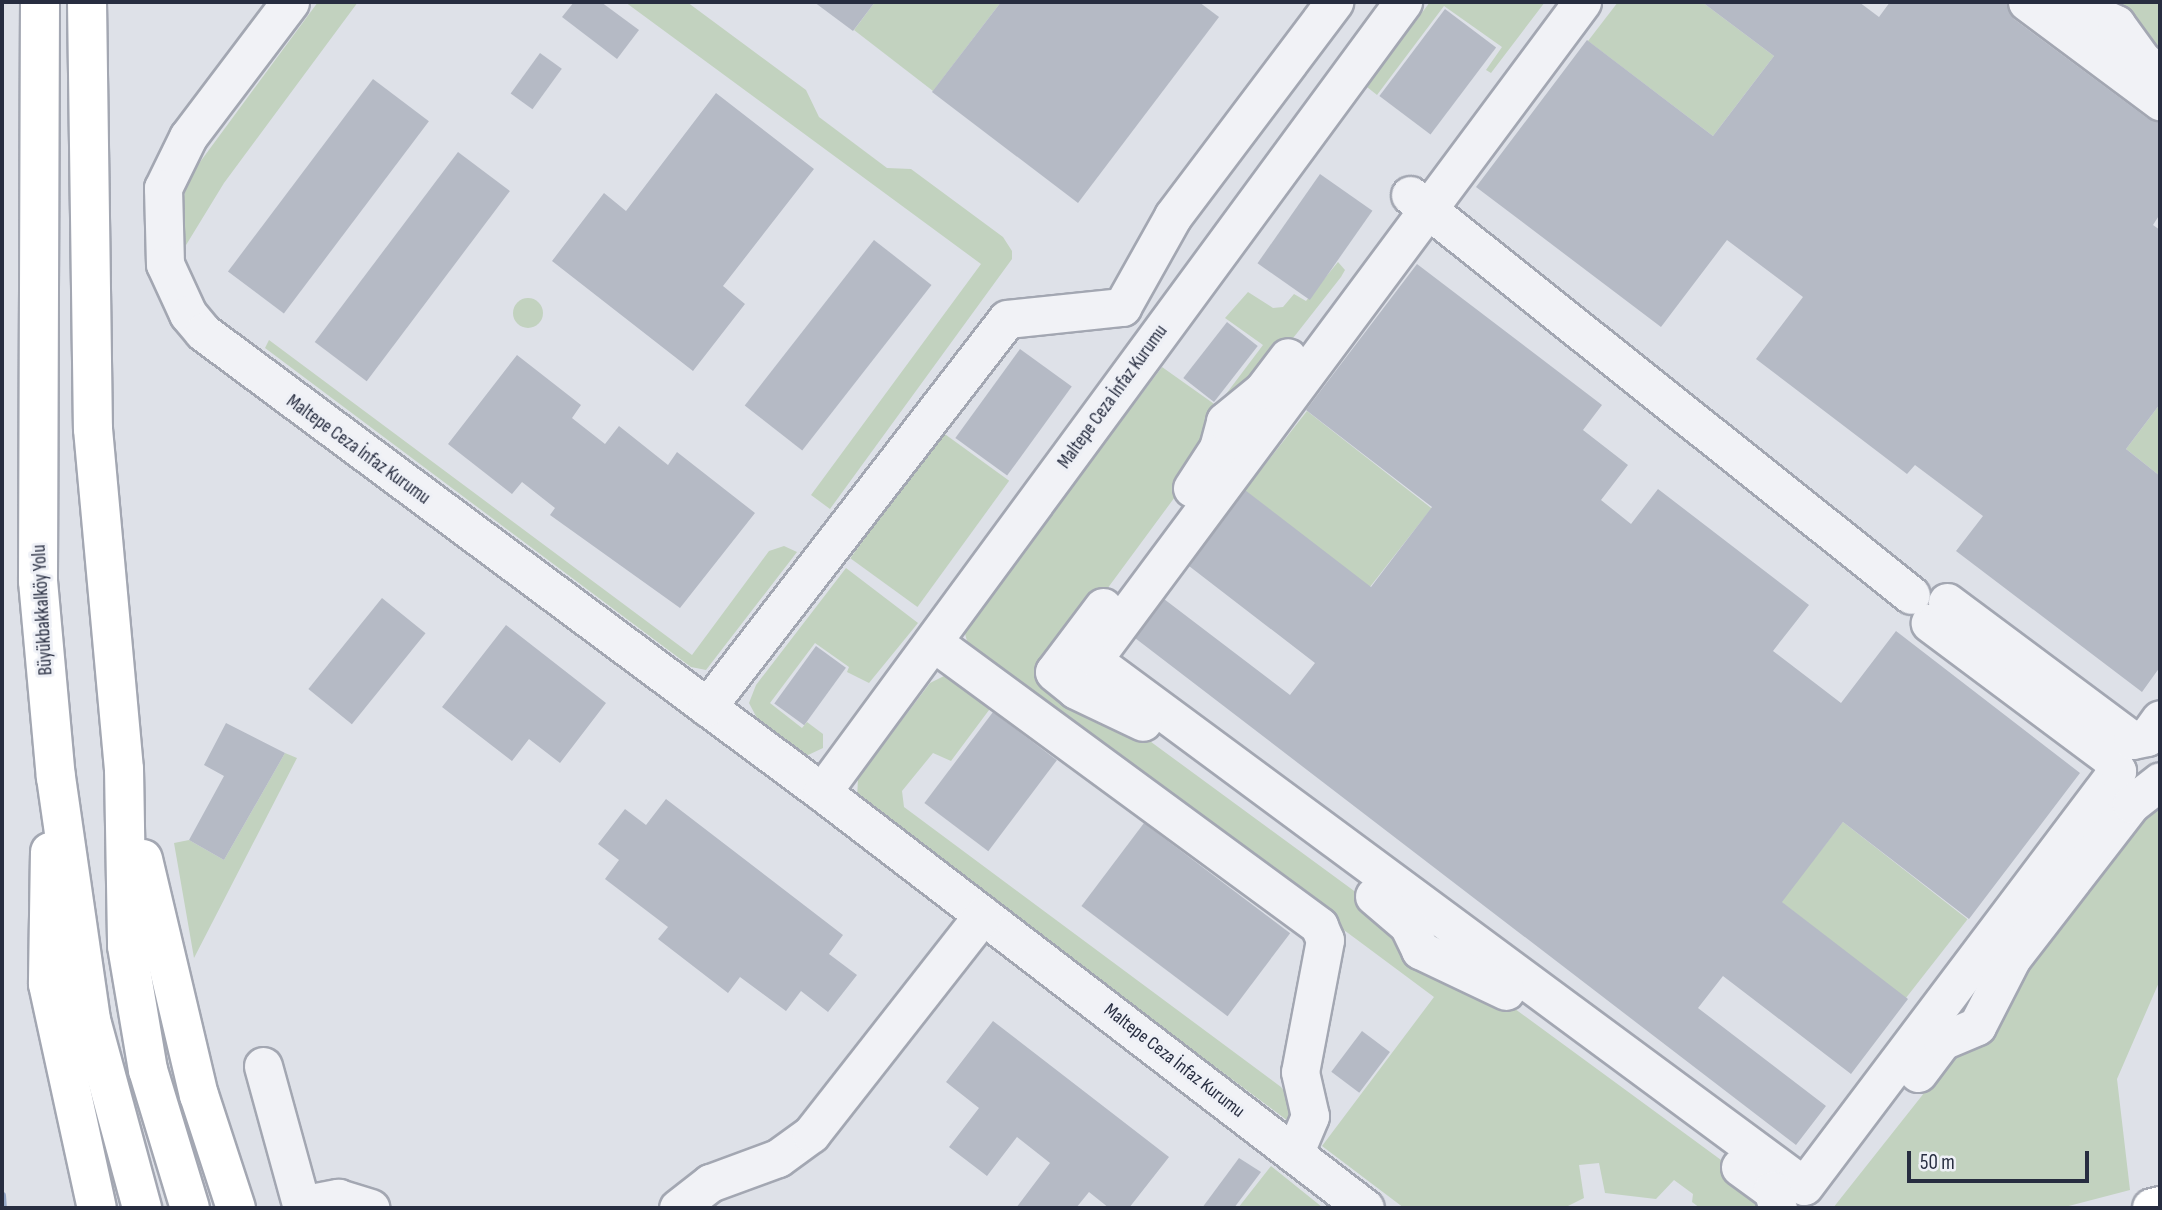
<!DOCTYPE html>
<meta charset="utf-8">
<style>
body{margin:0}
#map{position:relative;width:2162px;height:1210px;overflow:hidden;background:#dee1e8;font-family:"Sofia Sans Condensed",sans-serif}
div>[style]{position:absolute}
.green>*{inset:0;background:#c2d2bf;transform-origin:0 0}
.round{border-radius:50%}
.stream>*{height:7px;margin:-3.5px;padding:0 3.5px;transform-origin:3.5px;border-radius:3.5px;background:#98abca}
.building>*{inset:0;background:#b5bac5;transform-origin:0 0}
.roads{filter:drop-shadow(2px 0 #a3a7b2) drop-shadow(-2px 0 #a3a7b2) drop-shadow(0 2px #a3a7b2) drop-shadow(0 -2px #a3a7b2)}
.minor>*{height:37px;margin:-18.5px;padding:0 18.5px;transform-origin:18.5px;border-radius:18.5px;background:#f1f2f6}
.major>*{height:38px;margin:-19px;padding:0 19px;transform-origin:19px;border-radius:19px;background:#fff}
.highway>*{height:38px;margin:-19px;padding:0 19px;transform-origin:19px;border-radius:19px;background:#fff}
span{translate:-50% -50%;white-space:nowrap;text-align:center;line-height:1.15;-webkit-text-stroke:6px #eef0f6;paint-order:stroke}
.street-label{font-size:19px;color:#272d40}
.frame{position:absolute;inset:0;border:4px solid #272d40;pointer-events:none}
.scale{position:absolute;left:1907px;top:1151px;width:182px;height:32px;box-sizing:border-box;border:4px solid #272d40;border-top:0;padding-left:9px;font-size:21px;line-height:24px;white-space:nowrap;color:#272d40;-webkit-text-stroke:5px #eef0f6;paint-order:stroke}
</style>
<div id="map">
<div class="green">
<i style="clip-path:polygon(318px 2px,358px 2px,224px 183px,183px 250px,181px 207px,189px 177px)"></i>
<i style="clip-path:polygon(625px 2px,687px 2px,806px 90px,819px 117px,887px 168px,911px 169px,1003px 237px,1012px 251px,1012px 259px,830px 509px,811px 495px,981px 264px)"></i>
<i style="clip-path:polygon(875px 2px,1001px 2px,933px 91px,854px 30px)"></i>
<i style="clip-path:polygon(1430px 2px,1545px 2px,1491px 73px,1486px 70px,1502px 47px,1444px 6px,1377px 95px,1367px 87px,1370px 82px)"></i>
<i style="clip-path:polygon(1618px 2px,1702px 2px,1774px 56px,1713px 136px,1588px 41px)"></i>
<i style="clip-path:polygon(2107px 2px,2160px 2px,2160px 62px)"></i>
<i style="clip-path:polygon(1338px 262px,1345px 270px,1341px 277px,1265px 374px,1247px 378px,1209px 425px,1200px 463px,1079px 627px,1055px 642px,1042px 662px,1732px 1168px,1764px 1208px,1700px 1208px,1692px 1202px,1693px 1194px,1674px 1180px,1656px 1199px,1605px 1193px,1599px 1163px,1579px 1165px,1584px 1198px,1564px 1208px,1404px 1208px,1322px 1146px,1434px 997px,970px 652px,964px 630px,1162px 367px,1217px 406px,1263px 345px,1225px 318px,1248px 292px,1273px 308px,1283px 307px,1294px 294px,1306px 301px)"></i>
<i class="round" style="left:513px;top:298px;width:30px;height:30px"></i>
<i style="clip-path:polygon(269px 340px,692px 655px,769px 551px,784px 546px,797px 552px,706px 670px,691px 667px,265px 348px)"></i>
<i style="clip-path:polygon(2160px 404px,2160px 476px,2126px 449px)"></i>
<i style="left:1307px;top:411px;width:158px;height:101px;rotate:38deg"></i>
<i style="left:942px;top:432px;width:83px;height:156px;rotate:36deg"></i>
<i style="clip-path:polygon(846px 568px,918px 623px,869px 683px,847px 672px,849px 667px,815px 643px,770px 703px,802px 728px,807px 722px,823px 734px,823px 748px,806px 756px,758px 720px,749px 703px,756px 685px)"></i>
<i style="clip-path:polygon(946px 675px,992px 706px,951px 761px,933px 753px,902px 791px,904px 807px,1281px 1087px,1294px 1102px,1292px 1124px,857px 800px,858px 778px,930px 683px)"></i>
<i style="clip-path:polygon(285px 753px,297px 758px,194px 958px,174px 843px,189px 840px,224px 860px)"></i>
<i style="clip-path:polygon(2160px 795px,2160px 980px,2117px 1079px,2130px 1190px,2061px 1208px,1833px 1208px)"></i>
<i style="left:1843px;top:822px;width:158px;height:101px;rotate:38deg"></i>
<i style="clip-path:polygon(1271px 1166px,1322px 1207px,1324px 1208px,1238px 1208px)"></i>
</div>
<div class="stream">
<i style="left:2px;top:1195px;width:13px;rotate:86deg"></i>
</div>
<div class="building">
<i style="clip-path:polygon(574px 2px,601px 2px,639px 30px,617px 59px,562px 17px)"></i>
<i style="clip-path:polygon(814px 2px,875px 2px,853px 31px)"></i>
<i style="clip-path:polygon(1001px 2px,1199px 2px,1219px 17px,1078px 203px,932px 92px)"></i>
<i style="clip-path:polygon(1702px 2px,1859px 2px,1879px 17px,1890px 2px,2006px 2px,2014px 19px,2147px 118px,2160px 122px,2160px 214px,2153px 225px,2160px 230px,2160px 404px,2126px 449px,2160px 476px,2160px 667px,2142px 692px,1956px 551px,1983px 516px,1915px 465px,1907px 474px,1756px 359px,1803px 297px,1727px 240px,1661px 327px,1476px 187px,1587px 40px,1713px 136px,1774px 56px)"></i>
<i style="left:1445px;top:9px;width:64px;height:109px;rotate:37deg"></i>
<i style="left:540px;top:53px;width:27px;height:50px;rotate:36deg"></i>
<i style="left:373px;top:79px;width:70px;height:241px;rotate:37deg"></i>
<i style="clip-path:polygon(716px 93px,814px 169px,723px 286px,745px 304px,693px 371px,552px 261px,604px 193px,626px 211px)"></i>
<i style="left:458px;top:152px;width:65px;height:238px;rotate:37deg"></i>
<i style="left:1320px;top:174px;width:64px;height:109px;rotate:35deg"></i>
<i style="left:874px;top:240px;width:73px;height:210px;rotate:38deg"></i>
<i style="clip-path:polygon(1417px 264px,1602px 405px,1583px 430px,1628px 465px,1601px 500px,1631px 524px,1658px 489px,1809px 605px,1773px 651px,1841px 703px,1896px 631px,2080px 773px,1969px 919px,1843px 822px,1782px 902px,1908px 999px,1851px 1074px,1723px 976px,1698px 1008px,1826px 1106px,1796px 1145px,1135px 638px,1164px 599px,1290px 695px,1315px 663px,1189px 566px,1245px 490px,1371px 587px,1432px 507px,1306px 410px)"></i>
<i style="left:1227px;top:322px;width:39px;height:71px;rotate:38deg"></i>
<i style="left:1020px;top:349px;width:64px;height:110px;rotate:36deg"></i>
<i style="clip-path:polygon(517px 355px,581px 405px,572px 418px,605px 444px,619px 426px,668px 465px,677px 452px,755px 513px,680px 608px,550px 515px,555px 508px,522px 482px,512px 494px,448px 444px)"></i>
<i style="left:382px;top:598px;width:56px;height:117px;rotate:39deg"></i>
<i style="clip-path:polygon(506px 625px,606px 703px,560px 763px,529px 739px,512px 761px,442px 707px)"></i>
<i style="left:816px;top:646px;width:37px;height:71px;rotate:36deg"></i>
<i style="left:993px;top:712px;width:80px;height:114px;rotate:37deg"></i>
<i style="clip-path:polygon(226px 723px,285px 753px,224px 860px,189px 840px,224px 776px,204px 765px)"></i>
<i style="clip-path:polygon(666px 799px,843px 935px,829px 954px,857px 975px,828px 1012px,801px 991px,786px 1011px,740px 977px,728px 993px,658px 939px,668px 927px,605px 879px,619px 860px,598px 844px,625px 809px,646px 825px)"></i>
<i style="left:1144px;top:823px;width:183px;height:104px;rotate:37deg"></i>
<i style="clip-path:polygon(993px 1021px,1169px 1157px,1129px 1208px,1109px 1208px,1089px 1192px,1076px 1208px,1016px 1208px,1050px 1163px,1017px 1137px,987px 1176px,949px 1147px,979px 1108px,946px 1082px)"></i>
<i style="left:1362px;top:1031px;width:35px;height:51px;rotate:37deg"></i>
<i style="clip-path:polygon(1239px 1158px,1261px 1172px,1234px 1208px,1202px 1208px)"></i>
</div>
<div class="roads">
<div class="minor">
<i style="left:290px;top:2px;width:169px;rotate:127.1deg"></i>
<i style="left:188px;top:137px;width:57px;rotate:116.1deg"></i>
<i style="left:163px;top:188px;width:76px;rotate:88.5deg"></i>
<i style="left:165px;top:264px;width:55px;rotate:65.3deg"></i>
<i style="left:188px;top:314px;width:23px;rotate:50deg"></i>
<i style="left:203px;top:332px;width:771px;rotate:36.62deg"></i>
<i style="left:822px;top:792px;width:684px;rotate:37.46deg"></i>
<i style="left:1582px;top:2px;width:808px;rotate:126.64deg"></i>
<i style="left:1100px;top:650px;width:13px;rotate:103deg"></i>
<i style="left:1097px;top:663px;width:879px;rotate:36.49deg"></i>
<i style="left:1804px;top:1186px;width:520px;rotate:-52.98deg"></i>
<i style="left:2117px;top:771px;width:16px;rotate:-120deg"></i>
<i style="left:2109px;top:757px;width:224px;rotate:-143.2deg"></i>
<i style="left:2027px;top:2px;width:166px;rotate:36.7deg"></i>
<i style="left:2068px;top:2px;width:53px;rotate:24.6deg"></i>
<i style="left:2116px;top:24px;width:44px;rotate:54.2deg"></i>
<i style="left:2142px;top:60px;width:23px;rotate:38deg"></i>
<i style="left:1410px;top:195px;width:641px;rotate:38.6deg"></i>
<i style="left:1192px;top:488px;width:48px;rotate:-57deg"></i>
<i style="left:1218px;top:448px;width:28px;rotate:-75deg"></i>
<i style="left:1225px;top:421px;width:49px;rotate:-39.2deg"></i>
<i style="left:1263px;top:390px;width:41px;rotate:-52.9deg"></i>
<i style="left:1947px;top:602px;width:231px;rotate:36.7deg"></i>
<i style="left:2132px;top:740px;width:15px;rotate:-11deg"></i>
<i style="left:2147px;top:737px;width:22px;rotate:-54deg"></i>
<i style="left:1103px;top:607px;width:81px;rotate:127deg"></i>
<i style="left:1054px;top:672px;width:28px;rotate:39deg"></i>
<i style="left:1076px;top:690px;width:74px;rotate:25.5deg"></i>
<i style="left:933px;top:642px;width:479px;rotate:36.3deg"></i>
<i style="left:1319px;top:926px;width:15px;rotate:67deg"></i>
<i style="left:1325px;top:940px;width:134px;rotate:100.7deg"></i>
<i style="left:1300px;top:1072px;width:45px;rotate:77.2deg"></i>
<i style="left:1310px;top:1116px;width:41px;rotate:112.8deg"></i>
<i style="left:707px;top:707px;width:490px;rotate:-52.3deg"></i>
<i style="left:1007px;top:319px;width:116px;rotate:-6deg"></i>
<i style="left:1122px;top:307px;width:104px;rotate:-60.7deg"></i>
<i style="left:1173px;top:216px;width:268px;rotate:-53deg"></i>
<i style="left:822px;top:792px;width:981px;rotate:-53.67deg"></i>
<i style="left:1374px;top:896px;width:45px;rotate:40.5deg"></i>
<i style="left:1408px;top:925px;width:28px;rotate:64deg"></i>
<i style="left:1420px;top:950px;width:95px;rotate:25.5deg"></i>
<i style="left:263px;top:1066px;width:147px;rotate:74.6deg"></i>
<i style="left:1918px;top:1073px;width:40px;rotate:-53deg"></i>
<i style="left:1942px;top:1041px;width:38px;rotate:-23deg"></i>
<i style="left:1977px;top:1026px;width:76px;rotate:-62.8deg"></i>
<i style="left:2012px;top:958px;width:195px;rotate:-52.3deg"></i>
<i style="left:2131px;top:804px;width:37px;rotate:-38deg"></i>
<i style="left:1740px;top:1167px;width:39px;rotate:36deg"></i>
<i style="left:1772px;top:1190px;width:19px;rotate:72deg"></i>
<i style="left:301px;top:1205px;width:38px;rotate:-11deg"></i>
<i style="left:338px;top:1198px;width:34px;rotate:17deg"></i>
<i style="left:678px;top:1208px;width:41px;rotate:-38deg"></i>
<i style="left:710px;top:1183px;width:72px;rotate:-20.2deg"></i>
<i style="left:778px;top:1158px;width:41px;rotate:-36deg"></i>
<i style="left:811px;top:1134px;width:278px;rotate:-51.9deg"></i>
</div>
<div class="major">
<i style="left:2152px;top:1208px;width:8px;rotate:-14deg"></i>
</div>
<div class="highway">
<i style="left:40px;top:2px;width:579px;rotate:90.2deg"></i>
<i style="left:38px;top:581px;width:197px;rotate:84.8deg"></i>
<i style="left:56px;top:777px;width:246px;rotate:81.8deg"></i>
<i style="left:91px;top:1020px;width:195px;rotate:74.8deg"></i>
<i style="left:87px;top:2px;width:427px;rotate:89.2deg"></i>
<i style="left:93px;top:429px;width:341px;rotate:84.8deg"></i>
<i style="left:124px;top:769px;width:177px;rotate:89deg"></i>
<i style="left:127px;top:946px;width:126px;rotate:80.4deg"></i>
<i style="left:148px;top:1070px;width:144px;rotate:73.1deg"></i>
<i style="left:50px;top:852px;width:132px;rotate:90.9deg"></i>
<i style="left:48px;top:984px;width:229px;rotate:77.7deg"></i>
<i style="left:143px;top:859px;width:243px;rotate:76.7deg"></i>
<i style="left:199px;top:1095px;width:119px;rotate:71.9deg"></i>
</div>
</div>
<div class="street-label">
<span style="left:1113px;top:397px;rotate:-54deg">Maltepe Ceza İnfaz Kurumu</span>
<span style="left:358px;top:450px;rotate:36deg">Maltepe Ceza İnfaz Kurumu</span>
<span style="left:43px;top:610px;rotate:-93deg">Büyükbakkalköy Yolu</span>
<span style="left:1174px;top:1061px;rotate:38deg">Maltepe Ceza İnfaz Kurumu</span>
</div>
<div class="frame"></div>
<div class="scale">50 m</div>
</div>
